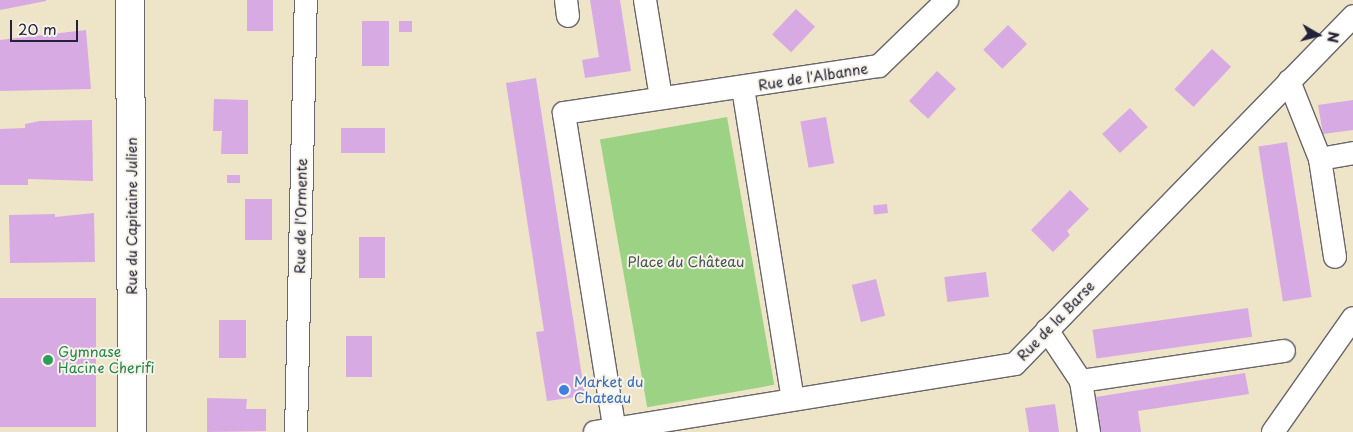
<!DOCTYPE html>
<meta charset="utf-8">
<style>
body{margin:0}
#map{position:relative;width:1353px;height:432px;overflow:hidden;background:#eee4c7;font-family:"Playpen Sans",sans-serif}
div>[style]{position:absolute}
.green>*{inset:0;background:#9bd284;transform-origin:0 0}
.building>*{inset:0;background:#d7aae3;transform-origin:0 0}
.roads{filter:drop-shadow(1px 0 #69666c) drop-shadow(-1px 0 #69666c) drop-shadow(0 1px #69666c) drop-shadow(0 -1px #69666c)}
.street>*{height:22px;margin:-11px;padding:0 11px;transform-origin:11px;border-radius:11px;background:#fff}
.secondary>*{height:28px;margin:-14px;padding:0 14px;transform-origin:14px;border-radius:14px;background:#fff}
.dots>*{width:14px;height:14px;translate:-50% -50%;box-sizing:border-box;border:2px solid #f7f3e8;border-radius:50%}
span{translate:-50% -50%;white-space:nowrap;text-align:center;line-height:1.15;-webkit-text-stroke:4px #f7f3e8;paint-order:stroke}
.street-label{font-size:14px;color:#22223b}
.park-label{font-size:14px;color:#465751}
.leisure-label{font-size:14px;color:#27864d}
.left{translate:0 -50%;text-align:left}
.shop-label{font-size:14px;color:#366cbe}
.north{position:absolute;left:1293px;top:10px;width:50px;height:50px;-webkit-text-stroke:4px #f7f3e8;paint-order:stroke;rotate:98deg;font-size:14px;font-weight:700;line-height:20px;text-align:center;color:#22223b}
.north::after{content:'';display:block;margin:auto;width:18px;height:22px;background:#22223b;clip-path:polygon(50% 0,100% 100%,50% 72%,0 100%)}
.scale{position:absolute;left:10px;top:20px;width:68px;height:22px;box-sizing:border-box;border:2px solid #22223b;border-top:0;padding-left:6px;font-size:15px;line-height:18px;white-space:nowrap;color:#22223b;-webkit-text-stroke:4px #f7f3e8;paint-order:stroke}
</style>
<div id="map">
<div class="green">
<i style="left:727px;top:117px;width:272px;height:129px;rotate:80deg"></i>
</div>
<div class="building">
<i style="clip-path:polygon(0 0,46px 0,46px 1px,0 10px)"></i>
<i style="left:247px;top:0;width:26px;height:31px"></i>
<i style="clip-path:polygon(590px 0,620px 0,631px 71px,585px 78px,582px 60px,599px 57px)"></i>
<i style="left:796px;top:9px;width:26px;height:35px;rotate:43deg"></i>
<i style="left:362px;top:21px;width:27px;height:45px"></i>
<i style="left:399px;top:21px;width:13px;height:11px"></i>
<i style="left:1008px;top:25px;width:27px;height:35px;rotate:45deg"></i>
<i style="clip-path:polygon(86px 30px,91px 89px,0 91px,0 40px)"></i>
<i style="left:1212px;top:49px;width:26px;height:55px;rotate:43deg"></i>
<i style="left:937px;top:71px;width:26px;height:41px;rotate:43deg"></i>
<i style="clip-path:polygon(536px 78px,585px 396px,547px 401px,536px 332px,544px 331px,506px 83px)"></i>
<i style="clip-path:polygon(214px 99px,248px 100px,248px 154px,221px 154px,222px 131px,213px 131px)"></i>
<i style="clip-path:polygon(1353px 100px,1353px 130px,1323px 134px,1318px 105px)"></i>
<i style="left:1130px;top:108px;width:26px;height:38px;rotate:47deg"></i>
<i style="left:826px;top:117px;width:47px;height:26px;rotate:80deg"></i>
<i style="clip-path:polygon(92px 120px,93px 181px,28px 179px,28px 185px,0 185px,0 129px,25px 128px,25px 124px,40px 121px)"></i>
<i style="left:341px;top:128px;width:44px;height:25px"></i>
<i style="left:1287px;top:142px;width:157px;height:29px;rotate:81deg"></i>
<i style="left:227px;top:175px;width:13px;height:8px"></i>
<i style="clip-path:polygon(1070px 190px,1089px 209px,1067px 231px,1070px 235px,1053px 252px,1031px 230px)"></i>
<i style="left:245px;top:199px;width:27px;height:41px"></i>
<i style="left:887px;top:204px;width:9px;height:14px;rotate:84deg"></i>
<i style="clip-path:polygon(94px 213px,95px 262px,10px 263px,9px 215px,55px 214px,55px 217px)"></i>
<i style="left:359px;top:237px;width:26px;height:41px"></i>
<i style="left:986px;top:272px;width:25px;height:42px;rotate:83deg"></i>
<i style="left:876px;top:279px;width:38px;height:25px;rotate:76deg"></i>
<i style="left:96px;top:298px;width:129px;height:96px;rotate:90deg"></i>
<i style="left:1248px;top:308px;width:29px;height:157px;rotate:82deg"></i>
<i style="left:219px;top:320px;width:27px;height:38px"></i>
<i style="left:346px;top:336px;width:26px;height:41px"></i>
<i style="clip-path:polygon(1245px 373px,1249px 394px,1138px 411px,1141px 432px,1101px 432px,1096px 397px)"></i>
<i style="clip-path:polygon(207px 398px,247px 399px,246px 409px,266px 409px,266px 431px,207px 432px)"></i>
<i style="clip-path:polygon(1055px 404px,1059px 432px,1029px 432px,1025px 408px)"></i>
</div>
<div class="roads">
<div class="street">
<i style="left:566px;top:0;width:16px;rotate:83deg"></i>
<i style="left:645px;top:0;width:99px;rotate:80.7deg"></i>
<i style="left:1289px;top:81px;width:84px;rotate:68.3deg"></i>
<i style="left:1320px;top:159px;width:99px;rotate:81.3deg"></i>
<i style="left:743px;top:88px;width:315px;rotate:80.9deg"></i>
<i style="left:1320px;top:159px;width:34px;rotate:-10deg"></i>
<i style="left:1047px;top:330px;width:61px;rotate:56.3deg"></i>
<i style="left:1081px;top:381px;width:52px;rotate:81.1deg"></i>
<i style="left:1081px;top:381px;width:205px;rotate:-8.4deg"></i>
<i style="left:296px;top:432px;width:432px;rotate:-88.7deg"></i>
<i style="left:595px;top:432px;width:425px;rotate:-9.2deg"></i>
<i style="left:1015px;top:364px;width:485px;rotate:-45.8deg"></i>
<i style="left:615px;top:432px;width:323px;rotate:-99.1deg"></i>
<i style="left:564px;top:113px;width:318px;rotate:-8.5deg"></i>
<i style="left:879px;top:66px;width:95px;rotate:-44.1deg"></i>
<i style="left:1273px;top:432px;width:139px;rotate:-54.9deg"></i>
</div>
<div class="secondary">
<i style="left:130px;top:0;width:432px;rotate:89.7deg"></i>
</div>
</div>
<div class="dots">
<i style="left:48px;top:360px;background:#2e9e5b"></i>
<i style="left:564px;top:390px;background:#3f7fe0"></i>
</div>
<div class="street-label">
<span style="left:813px;top:77px;rotate:-9deg">Rue de l'Albanne</span>
<span style="left:132px;top:216px;rotate:-90deg">Rue du Capitaine Julien</span>
<span style="left:301px;top:216px;rotate:-89deg">Rue de l'Ormente</span>
<span style="left:1056px;top:321px;rotate:-46deg">Rue de la Barse</span>
</div>
<div class="park-label">
<span style="left:686px;top:262px">Place du Château</span>
</div>
<div class="leisure-label">
<span class="left" style="left:58px;top:360px">Gymnase<br>Hacine Cherifi</span>
</div>
<div class="shop-label">
<span class="left" style="left:574px;top:390px">Market du<br>Chateau</span>
</div>
<div class="north">N</div>
<div class="scale">20 m</div>
</div>
